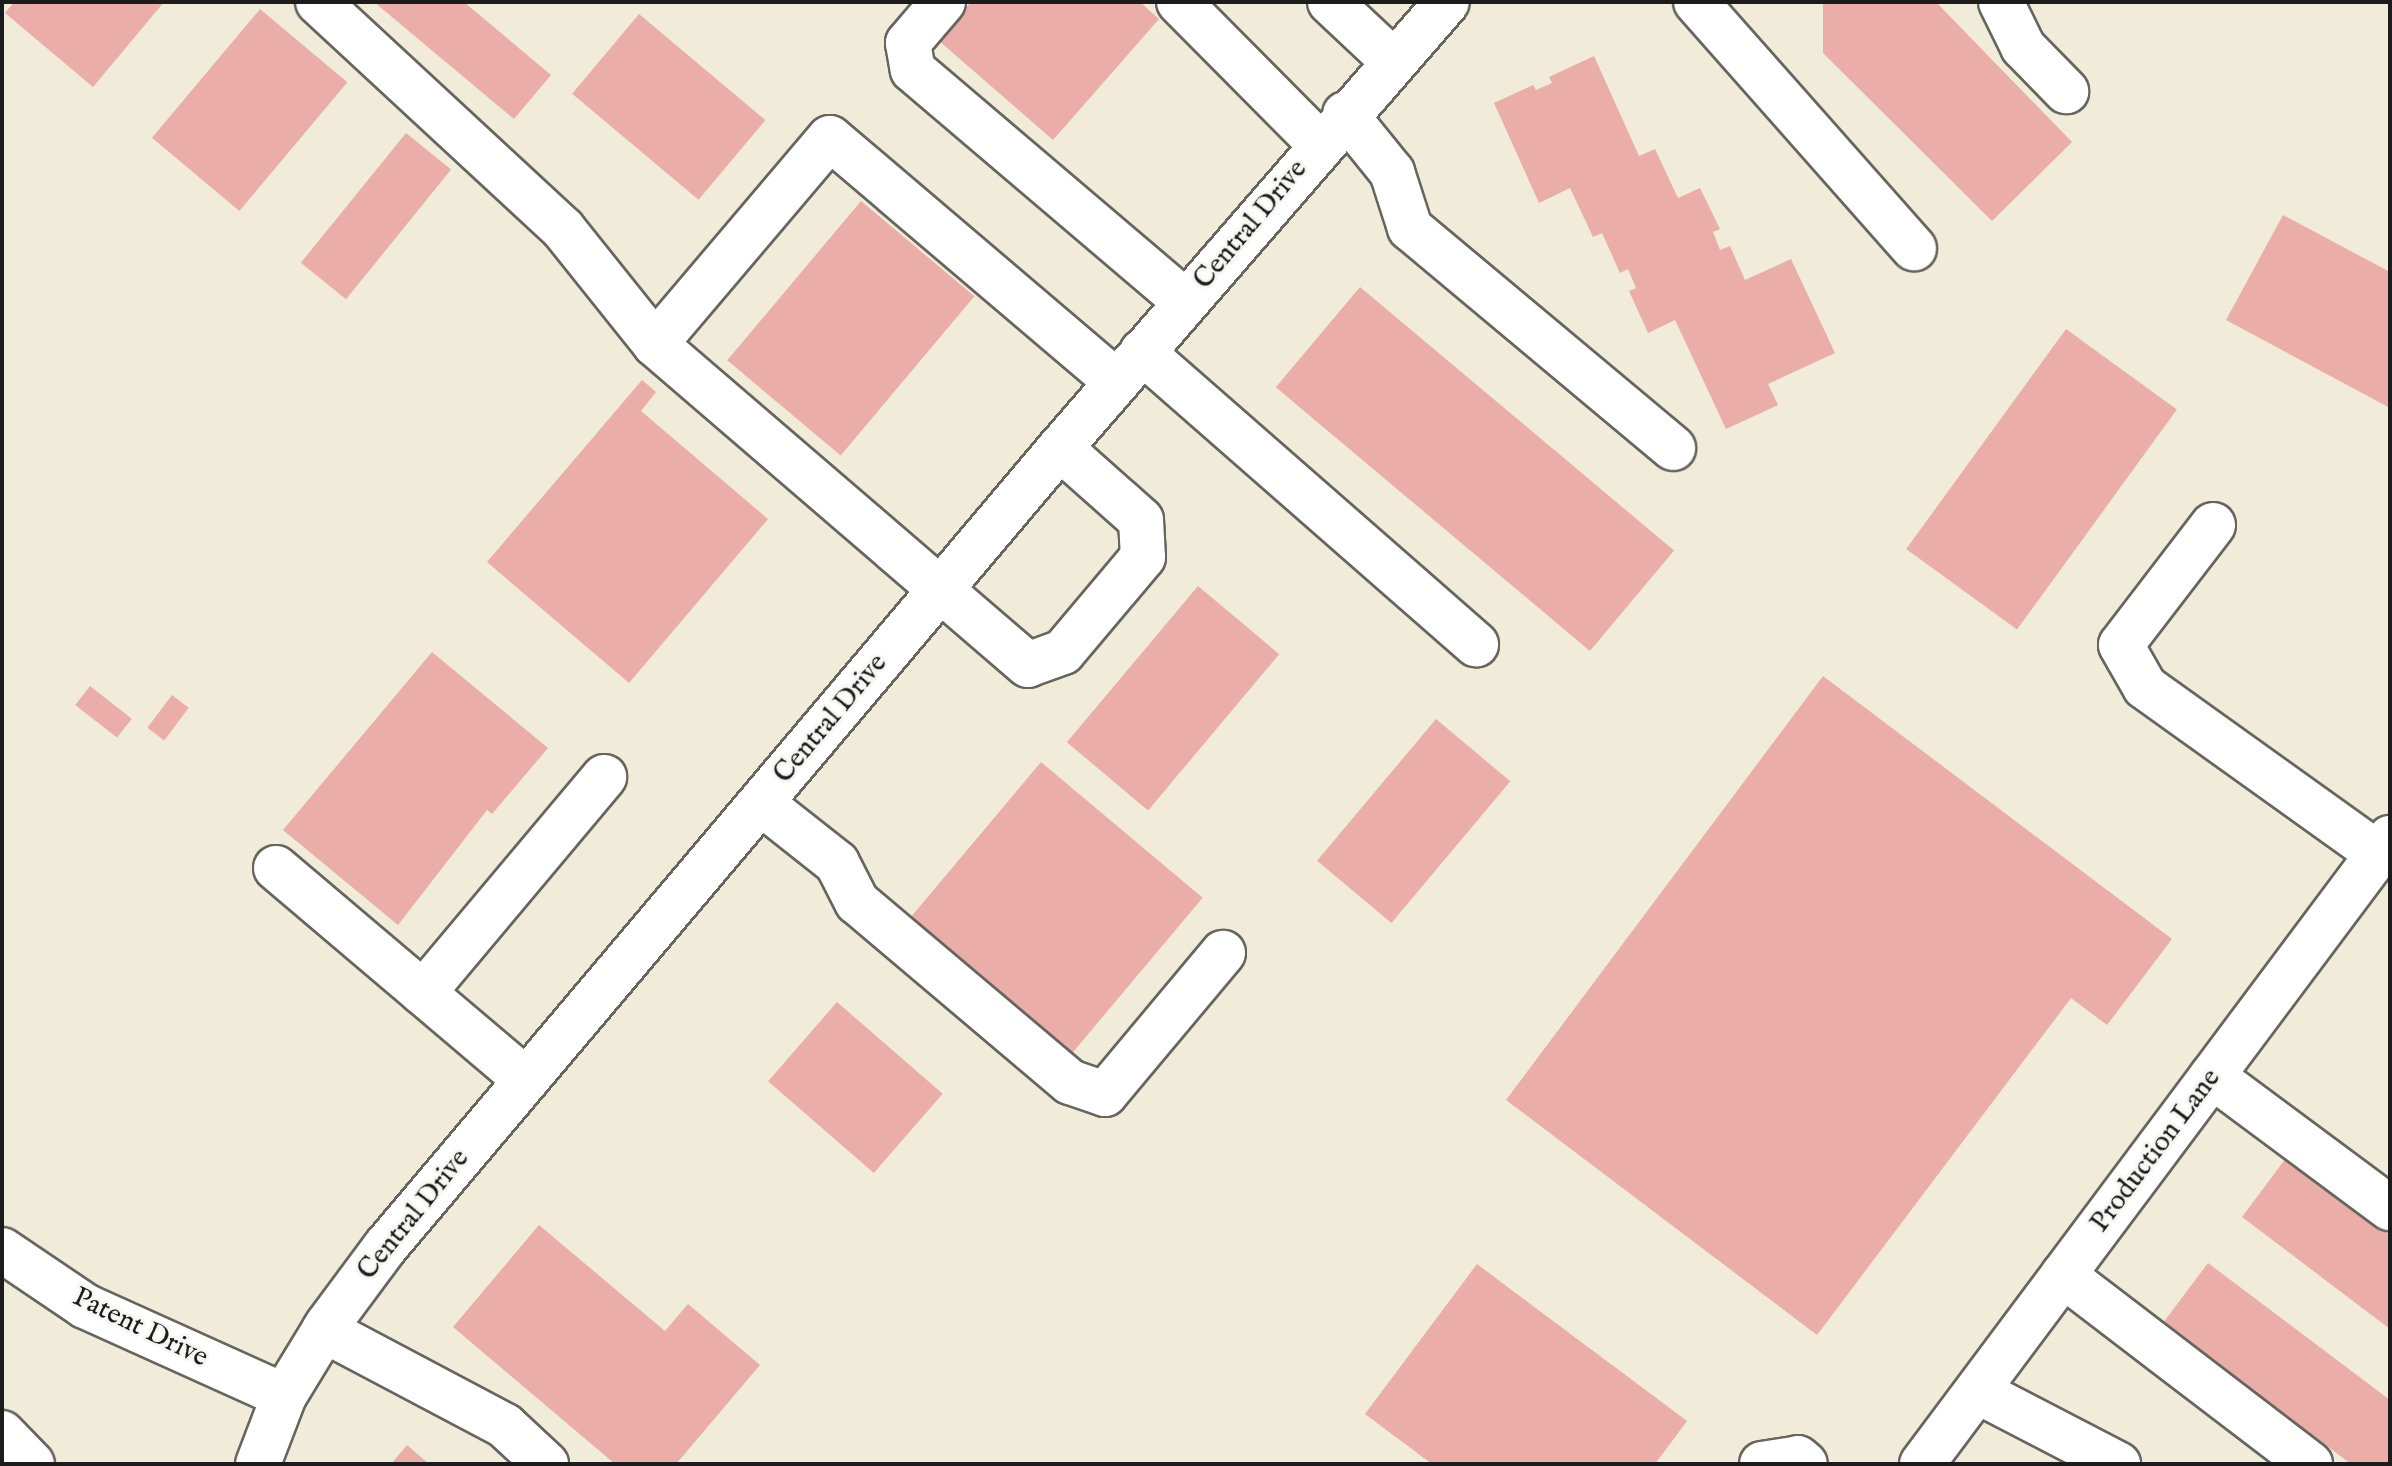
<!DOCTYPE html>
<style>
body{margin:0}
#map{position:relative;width:2392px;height:1466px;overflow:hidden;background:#f1ecd9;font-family:"IM FELL English",serif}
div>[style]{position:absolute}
.building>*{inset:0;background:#eaada7;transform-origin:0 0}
.roads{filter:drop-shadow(2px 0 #67655e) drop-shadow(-2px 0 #67655e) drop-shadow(0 2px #67655e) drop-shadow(0 -2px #67655e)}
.minor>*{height:44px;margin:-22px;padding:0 22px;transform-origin:22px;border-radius:22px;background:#fff}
span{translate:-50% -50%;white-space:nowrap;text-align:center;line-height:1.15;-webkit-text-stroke:6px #f6f6f2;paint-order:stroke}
.street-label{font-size:28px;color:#1c1c1c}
.frame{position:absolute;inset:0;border:4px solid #1c1c1c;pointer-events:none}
</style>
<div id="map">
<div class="building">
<i style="clip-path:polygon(14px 2px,164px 2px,93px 87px,5px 13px)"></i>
<i style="clip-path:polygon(374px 2px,464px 2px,551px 75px,514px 119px)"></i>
<i style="clip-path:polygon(971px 2px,1140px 2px,1159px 19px,1053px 140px,938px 40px)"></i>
<i style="clip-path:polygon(1823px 2px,1936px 2px,2072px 142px,1992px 221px,1823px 53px)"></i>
<i style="left:260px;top:9px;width:114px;height:168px;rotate:40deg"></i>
<i style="left:639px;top:14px;width:165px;height:104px;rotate:40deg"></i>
<i style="clip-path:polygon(1594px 56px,1639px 156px,1655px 149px,1678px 198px,1700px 188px,1720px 229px,1713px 232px,1720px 250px,1730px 246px,1745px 280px,1791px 259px,1835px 353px,1768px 384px,1778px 405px,1726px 429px,1675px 320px,1648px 333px,1629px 291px,1636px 288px,1628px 269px,1620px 273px,1602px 233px,1593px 237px,1570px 188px,1539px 203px,1494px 103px,1533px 85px,1536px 90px,1552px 83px,1549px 77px)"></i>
<i style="left:406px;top:133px;width:58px;height:167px;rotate:39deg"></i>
<i style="left:861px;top:201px;width:148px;height:208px;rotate:40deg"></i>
<i style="clip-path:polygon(2283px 215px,2390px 272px,2390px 408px,2226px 320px)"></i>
<i style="left:1360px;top:287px;width:410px;height:131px;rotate:40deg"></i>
<i style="left:2066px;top:329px;width:137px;height:272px;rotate:36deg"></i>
<i style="clip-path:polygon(642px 380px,656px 392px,641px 411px,768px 519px,629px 683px,487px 562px)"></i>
<i style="left:1198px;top:586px;width:106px;height:204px;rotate:40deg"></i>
<i style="clip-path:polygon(432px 652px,548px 748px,492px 814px,487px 810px,398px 925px,283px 830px)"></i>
<i style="clip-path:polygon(1823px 676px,2172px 939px,2107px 1025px,2071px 998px,1817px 1335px,1506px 1100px)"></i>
<i style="left:90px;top:686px;width:53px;height:24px;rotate:38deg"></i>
<i style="left:172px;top:695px;width:21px;height:41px;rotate:37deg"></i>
<i style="left:1436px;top:719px;width:97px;height:185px;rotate:40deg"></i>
<i style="left:1041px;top:762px;width:211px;height:205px;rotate:40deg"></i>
<i style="left:837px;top:1002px;width:140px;height:105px;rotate:41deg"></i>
<i style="clip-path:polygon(2286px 1158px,2390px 1235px,2390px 1329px,2242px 1217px)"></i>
<i style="clip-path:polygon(539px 1225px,665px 1331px,688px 1304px,760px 1365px,676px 1464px,615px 1464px,453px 1327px)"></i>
<i style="clip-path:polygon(2208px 1263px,2390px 1400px,2390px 1464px,2351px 1464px,2163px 1323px)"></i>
<i style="clip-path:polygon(1477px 1264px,1687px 1421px,1655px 1464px,1432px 1464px,1365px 1414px)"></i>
<i style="clip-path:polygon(407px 1445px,429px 1464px,391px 1464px)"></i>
</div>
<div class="roads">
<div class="minor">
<i style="left:318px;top:2px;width:334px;rotate:42.8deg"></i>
<i style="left:563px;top:229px;width:147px;rotate:51.3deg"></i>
<i style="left:943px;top:2px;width:54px;rotate:130.5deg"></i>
<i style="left:908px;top:43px;width:27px;rotate:80deg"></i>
<i style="left:913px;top:70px;width:358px;rotate:40.4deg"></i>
<i style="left:1179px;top:2px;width:200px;rotate:45.2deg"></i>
<i style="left:1330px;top:2px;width:85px;rotate:43.1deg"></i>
<i style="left:1696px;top:2px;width:329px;rotate:48.5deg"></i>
<i style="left:2001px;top:2px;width:50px;rotate:63.9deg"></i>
<i style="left:2023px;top:47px;width:62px;rotate:45.7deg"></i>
<i style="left:1345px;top:114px;width:75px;rotate:51deg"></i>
<i style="left:1392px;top:172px;width:59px;rotate:72.2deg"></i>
<i style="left:1410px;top:228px;width:343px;rotate:39.9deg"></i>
<i style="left:1142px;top:352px;width:444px;rotate:41.2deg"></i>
<i style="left:1060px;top:448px;width:108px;rotate:41.6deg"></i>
<i style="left:1141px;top:520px;width:37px;rotate:87deg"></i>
<i style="left:1143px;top:557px;width:124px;rotate:130.1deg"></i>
<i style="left:1063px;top:652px;width:37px;rotate:160deg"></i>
<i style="left:1028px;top:665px;width:492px;rotate:-139.3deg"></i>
<i style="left:655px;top:344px;width:270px;rotate:-49.7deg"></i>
<i style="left:830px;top:138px;width:377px;rotate:40.4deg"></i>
<i style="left:2213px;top:525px;width:151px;rotate:127.5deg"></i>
<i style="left:2121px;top:645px;width:48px;rotate:60.3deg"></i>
<i style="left:2145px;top:687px;width:287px;rotate:35.6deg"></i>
<i style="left:761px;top:803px;width:97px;rotate:38.3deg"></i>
<i style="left:837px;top:863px;width:44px;rotate:62.9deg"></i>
<i style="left:857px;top:902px;width:279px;rotate:40.2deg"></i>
<i style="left:1070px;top:1082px;width:37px;rotate:19deg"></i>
<i style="left:1105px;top:1094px;width:184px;rotate:-50.1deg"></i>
<i style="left:276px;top:868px;width:328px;rotate:40.3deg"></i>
<i style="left:423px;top:993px;width:282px;rotate:-50deg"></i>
<i style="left:2212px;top:1076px;width:222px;rotate:36.6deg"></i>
<i style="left:2px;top:1250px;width:100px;rotate:34deg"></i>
<i style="left:85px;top:1306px;width:218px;rotate:24.3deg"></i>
<i style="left:2063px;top:1275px;width:311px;rotate:37.4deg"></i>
<i style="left:324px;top:1330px;width:205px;rotate:27.9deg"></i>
<i style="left:505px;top:1426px;width:56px;rotate:42.8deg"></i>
<i style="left:1977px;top:1391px;width:159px;rotate:27.4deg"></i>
<i style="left:2px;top:1433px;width:43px;rotate:45.9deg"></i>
<i style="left:258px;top:1464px;width:73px;rotate:-69.1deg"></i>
<i style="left:284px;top:1396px;width:84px;rotate:-58.6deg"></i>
<i style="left:328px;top:1324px;width:97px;rotate:-53.4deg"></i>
<i style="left:386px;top:1246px;width:1045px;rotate:-49.82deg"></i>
<i style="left:1060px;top:448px;width:590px;rotate:-49.05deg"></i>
<i style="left:1762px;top:1464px;width:36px;rotate:-9deg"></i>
<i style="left:1798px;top:1458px;width:9px;rotate:41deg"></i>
<i style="left:1922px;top:1464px;width:782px;rotate:-53.22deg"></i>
</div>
</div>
<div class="street-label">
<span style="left:1251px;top:225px;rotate:-50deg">Central Drive</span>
<span style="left:831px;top:719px;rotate:-50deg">Central Drive</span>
<span style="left:2156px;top:1151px;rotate:-53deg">Production Lane</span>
<span style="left:414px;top:1215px;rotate:-51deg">Central Drive</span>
<span style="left:140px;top:1328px;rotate:26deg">Patent Drive</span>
</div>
<div class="frame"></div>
</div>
